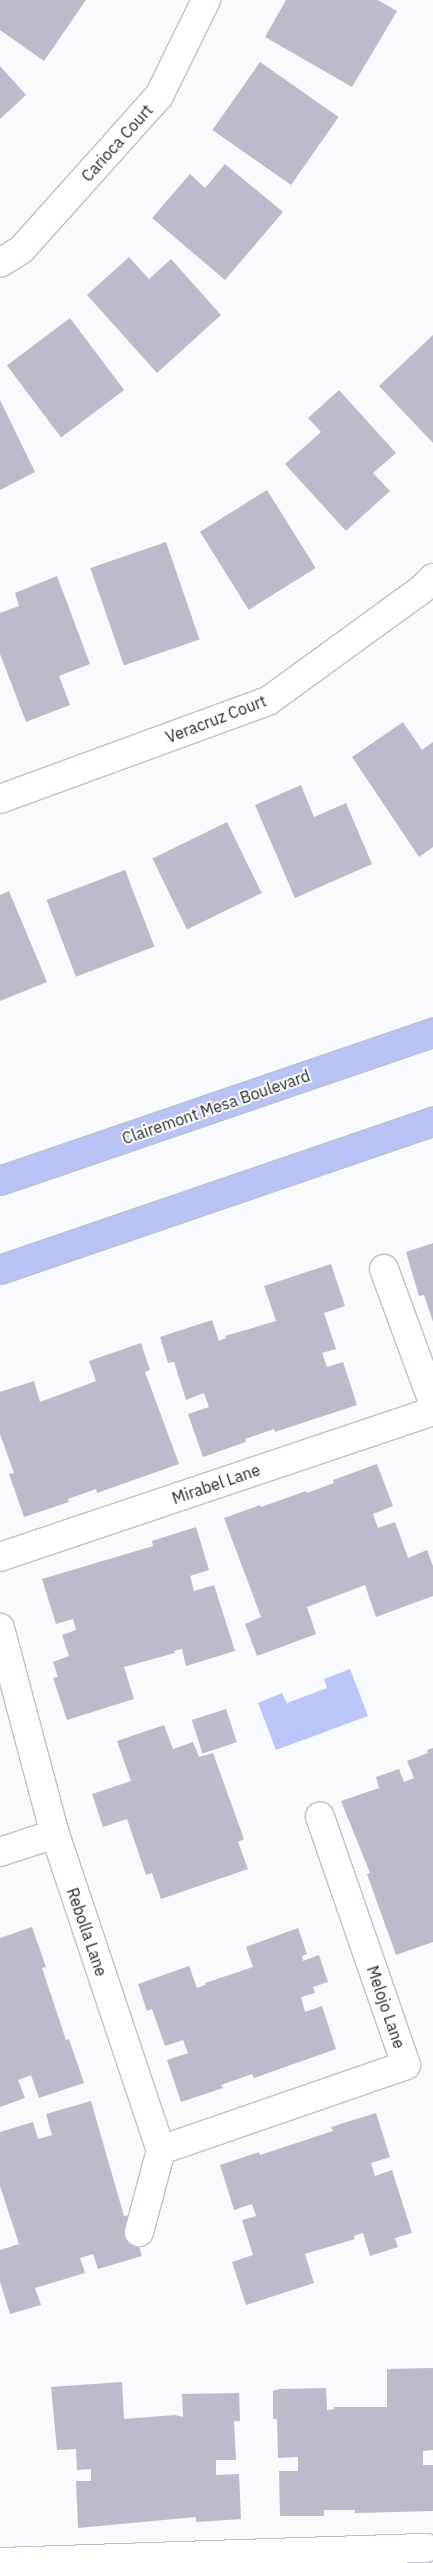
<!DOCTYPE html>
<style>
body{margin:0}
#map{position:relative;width:433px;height:2563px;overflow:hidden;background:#f9fafd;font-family:"IBM Plex Sans",sans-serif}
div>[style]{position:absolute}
.water>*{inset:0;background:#bac6f7}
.building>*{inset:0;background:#b9bcca;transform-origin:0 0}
.roads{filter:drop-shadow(1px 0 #bdc1cf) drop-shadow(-1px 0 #bdc1cf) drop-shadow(0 1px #bdc1cf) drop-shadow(0 -1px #bdc1cf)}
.street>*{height:28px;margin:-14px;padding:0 14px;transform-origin:14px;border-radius:14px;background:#fff}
.primary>*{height:28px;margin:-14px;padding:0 14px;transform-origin:14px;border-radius:14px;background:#b8c2f5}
span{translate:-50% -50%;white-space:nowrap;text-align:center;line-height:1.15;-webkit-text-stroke:4px #fff;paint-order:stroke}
.street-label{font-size:16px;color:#26282d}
</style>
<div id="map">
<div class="water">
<i style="clip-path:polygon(350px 1669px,368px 1716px,276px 1750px,258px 1703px,282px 1693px,287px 1703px,327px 1688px,324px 1679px)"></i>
</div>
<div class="building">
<i style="clip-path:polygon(0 0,86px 0,44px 61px,0 30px)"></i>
<i style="clip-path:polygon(286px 0,378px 0,397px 11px,352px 87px,265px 37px)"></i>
<i style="left:260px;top:62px;width:96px;height:83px;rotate:35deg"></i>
<i style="clip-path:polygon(0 66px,26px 95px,0 119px)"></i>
<i style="clip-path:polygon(225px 164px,283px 212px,225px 280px,152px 218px,190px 174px,205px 188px)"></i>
<i style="clip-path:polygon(129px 257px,149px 279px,171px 259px,221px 315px,157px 373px,87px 295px)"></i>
<i style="left:70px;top:318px;width:90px;height:79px;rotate:53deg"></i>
<i style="clip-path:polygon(433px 335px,433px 443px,379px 386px)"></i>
<i style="clip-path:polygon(339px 390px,396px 453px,373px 473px,390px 491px,346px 531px,285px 464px,321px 432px,308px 418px)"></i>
<i style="clip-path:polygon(0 400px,35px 472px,0 490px)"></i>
<i style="left:267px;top:490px;width:92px;height:79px;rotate:58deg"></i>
<i style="left:166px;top:542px;width:103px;height:80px;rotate:71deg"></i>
<i style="clip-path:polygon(57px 576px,90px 664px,59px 676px,70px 705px,26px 722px,0 654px,0 613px,19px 606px,15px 593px)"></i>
<i style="clip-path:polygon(403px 722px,422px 750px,433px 742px,433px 847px,419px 857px,352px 757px)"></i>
<i style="clip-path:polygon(301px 785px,314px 817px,346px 803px,372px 864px,295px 898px,255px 805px)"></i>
<i style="left:227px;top:822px;width:79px;height:83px;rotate:64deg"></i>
<i style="left:125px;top:870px;width:82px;height:84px;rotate:69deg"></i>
<i style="clip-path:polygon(9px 891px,47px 982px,0 1001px,0 895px)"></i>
<i style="clip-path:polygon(433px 1243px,433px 1322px,424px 1295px,419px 1296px,406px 1252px)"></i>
<i style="clip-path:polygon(331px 1264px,345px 1306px,324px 1313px,336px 1349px,322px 1353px,327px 1367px,343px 1362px,357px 1405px,275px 1432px,274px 1429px,245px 1439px,246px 1442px,203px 1457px,188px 1414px,209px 1407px,204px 1393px,186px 1400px,174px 1362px,168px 1363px,160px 1337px,212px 1320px,219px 1341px,226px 1338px,225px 1336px,276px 1321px,264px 1286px)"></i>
<i style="clip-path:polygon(141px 1343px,150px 1370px,145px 1372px,179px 1464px,97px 1493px,96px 1489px,68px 1499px,69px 1502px,24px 1517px,9px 1474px,14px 1473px,0 1434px,0 1392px,34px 1381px,40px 1402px,96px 1381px,89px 1361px)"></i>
<i style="clip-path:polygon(377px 1464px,393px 1506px,373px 1514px,378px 1528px,395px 1522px,408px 1558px,427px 1550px,433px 1566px,433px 1596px,376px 1617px,365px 1585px,307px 1607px,316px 1634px,257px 1656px,245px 1624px,261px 1617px,224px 1518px,260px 1505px,261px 1507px,306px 1491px,307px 1493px,334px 1483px,333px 1480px)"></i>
<i style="clip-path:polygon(196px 1527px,209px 1570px,190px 1576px,194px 1591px,214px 1585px,235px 1651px,186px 1666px,182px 1649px,174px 1651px,175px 1653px,124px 1667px,134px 1699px,67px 1720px,53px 1678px,58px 1677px,53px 1662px,69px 1656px,62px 1635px,76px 1630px,73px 1619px,56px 1624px,42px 1579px,153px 1546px,152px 1541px)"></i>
<i style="left:226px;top:1709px;width:35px;height:36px;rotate:72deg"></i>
<i style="clip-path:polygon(164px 1725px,173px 1749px,193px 1742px,199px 1757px,213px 1753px,244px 1839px,238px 1842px,248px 1869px,161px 1899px,152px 1873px,146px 1875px,127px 1819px,103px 1827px,92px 1794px,131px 1781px,117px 1741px)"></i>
<i style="clip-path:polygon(433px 1748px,433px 1942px,396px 1955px,367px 1874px,370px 1873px,341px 1801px,379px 1788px,376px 1777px,399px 1769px,404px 1782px,414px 1778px,407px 1761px,428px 1753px,427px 1750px)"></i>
<i style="clip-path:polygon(32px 1927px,46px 1967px,42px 1968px,66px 2040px,69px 2039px,84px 2083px,39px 2098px,31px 2075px,18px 2080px,25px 2098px,0 2107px,0 1938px)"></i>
<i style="clip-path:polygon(298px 1928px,307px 1954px,302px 1956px,303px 1961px,319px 1955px,328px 1982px,313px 1987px,315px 1993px,301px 1997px,305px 2012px,322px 2006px,336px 2049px,254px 2078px,252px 2074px,221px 2085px,223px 2088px,181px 2102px,167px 2060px,188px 2053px,183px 2040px,165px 2046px,152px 2009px,147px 2011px,138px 1984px,189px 1966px,197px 1988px,205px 1985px,205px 1983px,253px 1967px,246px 1947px)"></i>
<i style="clip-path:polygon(91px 2101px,124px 2216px,130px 2215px,142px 2256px,98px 2269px,93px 2254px,80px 2258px,85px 2273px,35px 2288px,41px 2305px,10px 2314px,0 2282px,0 2250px,19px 2244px,0 2186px,0 2132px,33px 2122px,38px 2139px,52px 2135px,46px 2114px)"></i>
<i style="clip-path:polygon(376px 2113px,390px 2157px,371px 2163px,375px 2176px,392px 2170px,412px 2233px,395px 2238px,398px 2247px,370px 2256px,363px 2233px,354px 2236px,355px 2239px,305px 2254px,314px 2283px,246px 2305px,232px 2262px,253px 2255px,242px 2220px,256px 2216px,252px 2204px,234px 2210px,220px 2165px,259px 2152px,260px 2155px,333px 2131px,331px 2127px)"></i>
<i style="clip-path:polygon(433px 2368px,433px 2450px,423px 2451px,423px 2465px,433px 2465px,433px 2511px,355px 2513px,355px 2510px,324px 2510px,324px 2516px,280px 2516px,279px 2471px,298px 2471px,298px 2457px,278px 2458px,277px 2419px,273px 2419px,273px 2391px,279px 2389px,326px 2388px,327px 2410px,334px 2409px,334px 2407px,387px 2407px,387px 2369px)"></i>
<i style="clip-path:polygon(122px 2382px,124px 2419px,175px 2415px,183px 2417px,182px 2394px,239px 2393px,240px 2421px,234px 2421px,236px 2460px,216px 2460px,216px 2475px,239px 2474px,241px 2519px,196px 2522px,196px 2517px,78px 2528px,76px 2481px,91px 2481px,91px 2469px,77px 2470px,76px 2449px,57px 2450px,51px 2387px)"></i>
</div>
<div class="roads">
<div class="street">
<i style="left:0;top:263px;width:26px;rotate:-32deg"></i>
<i style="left:22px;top:249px;width:205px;rotate:-48.2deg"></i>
<i style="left:159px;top:96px;width:107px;rotate:-63.9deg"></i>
<i style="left:0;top:799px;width:285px;rotate:-20.1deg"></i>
<i style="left:268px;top:701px;width:189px;rotate:-36deg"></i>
<i style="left:421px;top:590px;width:17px;rotate:-45deg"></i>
<i style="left:384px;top:1269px;width:142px;rotate:69.8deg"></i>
<i style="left:0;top:1557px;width:457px;rotate:-18.6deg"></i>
<i style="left:0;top:1628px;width:213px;rotate:75.1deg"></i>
<i style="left:55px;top:1834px;width:333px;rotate:71.5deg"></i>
<i style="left:161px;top:2150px;width:85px;rotate:105deg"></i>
<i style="left:0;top:1852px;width:58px;rotate:-18.1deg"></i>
<i style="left:161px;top:2150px;width:259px;rotate:-19.1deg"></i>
<i style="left:406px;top:2065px;width:263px;rotate:-109.1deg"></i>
<i style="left:0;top:2562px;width:426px;rotate:-1.9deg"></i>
</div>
<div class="primary">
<i style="left:0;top:1181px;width:458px;rotate:-18.9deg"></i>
<i style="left:0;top:1270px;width:458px;rotate:-18.9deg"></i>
</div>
</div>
<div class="street-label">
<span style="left:117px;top:143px;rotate:-48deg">Carioca Court</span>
<span style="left:216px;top:719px;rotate:-21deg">Veracruz Court</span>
<span style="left:216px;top:1107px;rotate:-19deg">Clairemont Mesa Boulevard</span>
<span style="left:216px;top:1484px;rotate:-19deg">Mirabel Lane</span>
<span style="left:87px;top:1932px;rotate:71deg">Rebolla Lane</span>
<span style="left:386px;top:2007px;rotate:71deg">Melojo Lane</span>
</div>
</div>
